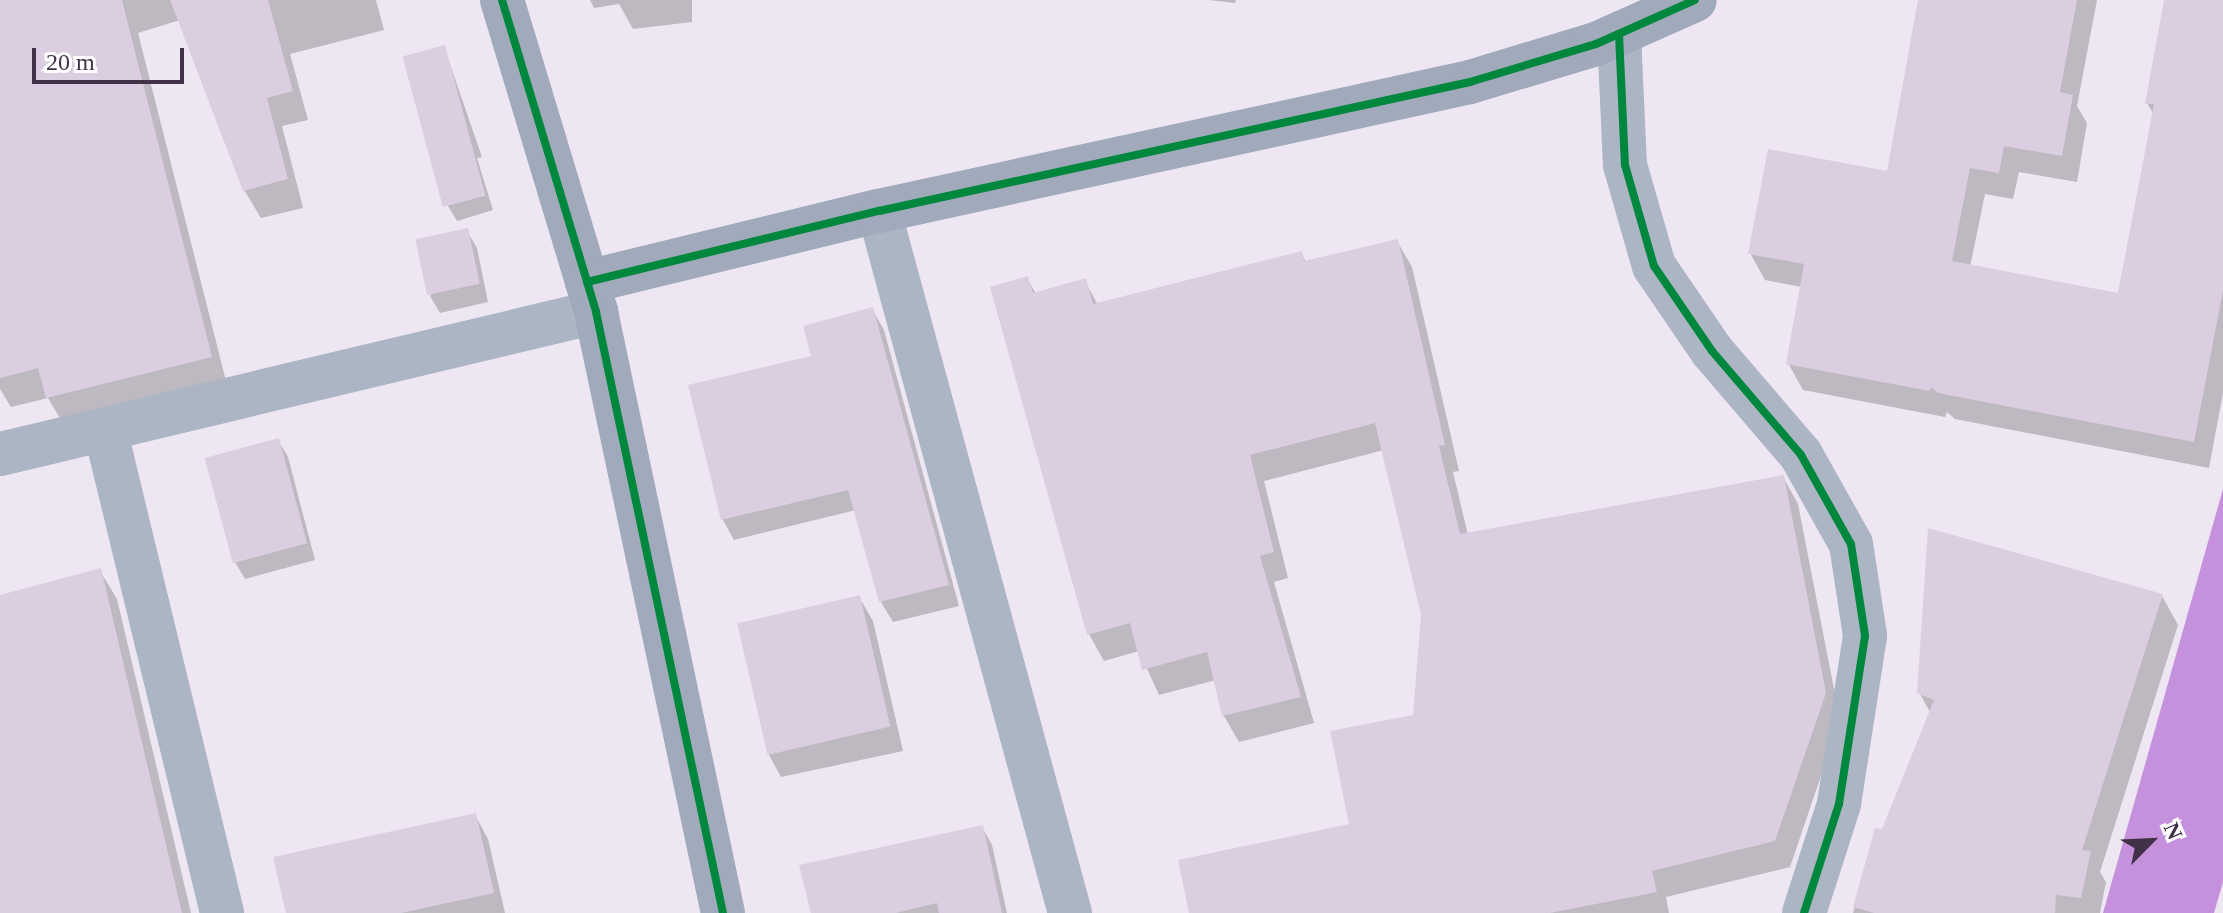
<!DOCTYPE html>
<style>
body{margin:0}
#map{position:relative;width:2223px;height:913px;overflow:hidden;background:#eee6f2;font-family:"Times New Roman",serif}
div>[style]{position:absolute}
.water>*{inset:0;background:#c591dc}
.shadow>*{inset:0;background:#0003}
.building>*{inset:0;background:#dbcee1;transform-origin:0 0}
.street>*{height:44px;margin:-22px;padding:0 22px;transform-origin:22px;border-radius:22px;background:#acb5c3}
.secondary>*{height:44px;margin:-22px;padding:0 22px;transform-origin:22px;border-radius:22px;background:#a0aabb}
.cycleway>*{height:8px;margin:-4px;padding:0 4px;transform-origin:4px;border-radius:4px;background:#00873e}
span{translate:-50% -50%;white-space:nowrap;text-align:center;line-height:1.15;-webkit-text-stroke:6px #fff;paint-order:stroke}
.north{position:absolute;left:2111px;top:801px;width:80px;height:80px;-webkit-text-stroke:6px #fff;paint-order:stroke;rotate:66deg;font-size:22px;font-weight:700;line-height:32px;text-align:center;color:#403147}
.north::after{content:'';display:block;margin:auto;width:28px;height:36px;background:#403147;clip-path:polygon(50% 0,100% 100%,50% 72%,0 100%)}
.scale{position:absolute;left:32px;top:48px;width:152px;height:36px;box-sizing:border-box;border:4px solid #403147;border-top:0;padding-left:10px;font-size:24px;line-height:28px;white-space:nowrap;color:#403147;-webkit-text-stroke:6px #fff;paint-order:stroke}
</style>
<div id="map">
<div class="water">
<i style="clip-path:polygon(2223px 489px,2223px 882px,2214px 913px,2103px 913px)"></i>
</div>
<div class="shadow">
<i style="clip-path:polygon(0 0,376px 0,384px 30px,290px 54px,308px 120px,282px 126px,303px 208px,261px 218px,244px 190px,180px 20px,138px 33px,227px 385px,64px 425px,48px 398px,11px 407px,0 389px)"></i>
<i style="clip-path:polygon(590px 0,692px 0,692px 22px,633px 29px,619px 4px,594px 8px)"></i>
<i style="clip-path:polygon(1209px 0,1236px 0,1235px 3px)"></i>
<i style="clip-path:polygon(1920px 0,2097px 0,2077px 106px,2087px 123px,2077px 182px,2019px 172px,2013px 199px,1985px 194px,1970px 267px,2119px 295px,2154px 115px,2147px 103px,2166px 0,2223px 0,2223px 393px,2209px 468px,1955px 419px,1947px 412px,1945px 417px,1803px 390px,1788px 363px,1802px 287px,1765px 280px,1750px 253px,1889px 173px)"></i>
<i style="clip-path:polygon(444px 47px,482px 157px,477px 158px,493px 210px,457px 221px,448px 206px)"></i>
<i style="clip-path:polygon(467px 231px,477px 248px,488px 302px,440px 313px,430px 296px)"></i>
<i style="clip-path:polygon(1397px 241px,1412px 267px,1459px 471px,1453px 472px,1468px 535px,1783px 477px,1798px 504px,1840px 720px,1790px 867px,1666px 897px,1669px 913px,1191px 913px,1351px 826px,1415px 717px,1423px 615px,1384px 450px,1264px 481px,1288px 578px,1274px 582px,1314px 723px,1239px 742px,1224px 716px,1216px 680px,1159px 695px,1139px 651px,1104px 661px,1089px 634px,993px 288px,1027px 278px,1036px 294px,1085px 281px,1098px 305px,1301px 253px,1306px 262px)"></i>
<i style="clip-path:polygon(872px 309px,884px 330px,959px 606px,893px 622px,881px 602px,856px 510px,734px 540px,723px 520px,691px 386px,813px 358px)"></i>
<i style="clip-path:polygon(278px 440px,288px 457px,315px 560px,245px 579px,235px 562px)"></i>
<i style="clip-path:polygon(100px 571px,117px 599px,191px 913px,0 913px,0 597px)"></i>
<i style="clip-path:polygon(2162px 596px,2178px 625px,2100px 872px,2106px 882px,2100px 913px,1853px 913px,1877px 830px,1883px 831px,1931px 714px,1919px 692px)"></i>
<i style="clip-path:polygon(859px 597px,873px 621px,903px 751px,781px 777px,768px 753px)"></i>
<i style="clip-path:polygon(475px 815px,488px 839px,505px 913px,288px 913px)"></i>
<i style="clip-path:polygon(982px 827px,992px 845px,1007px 913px,813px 913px)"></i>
</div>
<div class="building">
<i style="clip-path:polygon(0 0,122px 0,212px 357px,46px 398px,38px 368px,0 378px)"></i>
<i style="clip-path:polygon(170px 0,268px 0,293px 91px,267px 98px,288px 179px,243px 191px)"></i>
<i style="clip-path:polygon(1918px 0,2077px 0,2060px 92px,2073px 95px,2062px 156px,2004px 146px,1999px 173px,1970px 168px,1952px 261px,2118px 293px,2154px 104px,2145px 104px,2164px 0,2223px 0,2223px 290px,2194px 442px,1938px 393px,1931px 387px,1930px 391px,1786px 364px,1804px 264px,1748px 254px,1768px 149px,1887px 171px)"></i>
<i style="left:445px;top:45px;width:156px;height:44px;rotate:75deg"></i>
<i style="left:468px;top:228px;width:57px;height:54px;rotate:78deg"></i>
<i style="clip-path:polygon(1398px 239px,1445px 445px,1439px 446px,1460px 534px,1784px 475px,1826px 693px,1775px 841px,1652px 871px,1657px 892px,1550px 913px,1189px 913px,1178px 860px,1349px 824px,1330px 731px,1413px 715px,1421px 615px,1375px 423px,1250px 455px,1274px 552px,1260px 556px,1301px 697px,1222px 716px,1207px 652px,1142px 670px,1130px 623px,1087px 635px,990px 287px,1028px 276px,1033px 293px,1086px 278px,1093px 304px,1302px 251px,1304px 261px)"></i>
<i style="clip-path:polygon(873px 307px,949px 585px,879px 602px,848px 490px,721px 520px,688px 385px,811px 356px,803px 326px)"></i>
<i style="left:279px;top:438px;width:109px;height:77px;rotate:75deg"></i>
<i style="clip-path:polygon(1928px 528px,2163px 594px,2082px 850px,2091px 851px,2081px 898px,2056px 895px,2055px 913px,1874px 913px,1853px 907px,1875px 828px,1882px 829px,1934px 700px,1917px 693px)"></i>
<i style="clip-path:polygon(101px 568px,182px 913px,0 913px,0 595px)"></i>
<i style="left:860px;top:595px;width:135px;height:126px;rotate:77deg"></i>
<i style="clip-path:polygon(476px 813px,494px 893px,401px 913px,286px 913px,273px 857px)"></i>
<i style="clip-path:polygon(983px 825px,1002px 913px,939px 913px,937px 903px,896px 913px,811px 913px,799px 865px)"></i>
</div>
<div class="street">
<i style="left:1619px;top:34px;width:131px;rotate:87.4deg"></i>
<i style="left:1625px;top:165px;width:105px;rotate:74deg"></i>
<i style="left:1654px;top:266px;width:103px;rotate:55.7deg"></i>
<i style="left:1712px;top:351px;width:137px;rotate:49.4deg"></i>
<i style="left:1801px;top:455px;width:102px;rotate:60.7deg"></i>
<i style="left:1851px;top:544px;width:93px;rotate:81.3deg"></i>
<i style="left:1865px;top:636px;width:170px;rotate:98.8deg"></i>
<i style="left:1839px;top:804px;width:114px;rotate:107.8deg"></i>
<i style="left:879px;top:211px;width:728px;rotate:74.78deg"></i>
<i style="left:105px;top:429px;width:498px;rotate:76.4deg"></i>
<i style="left:0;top:454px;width:613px;rotate:-13.4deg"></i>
</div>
<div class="secondary">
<i style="left:502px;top:0;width:326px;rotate:73.2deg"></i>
<i style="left:596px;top:312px;width:614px;rotate:78.07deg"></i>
<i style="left:587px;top:282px;width:301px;rotate:-13.7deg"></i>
<i style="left:879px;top:211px;width:605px;rotate:-12.31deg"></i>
<i style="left:1470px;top:82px;width:132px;rotate:-16.8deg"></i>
<i style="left:1596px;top:44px;width:108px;rotate:-24deg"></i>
</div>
<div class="cycleway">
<i style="left:502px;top:0;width:326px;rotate:73.2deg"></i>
<i style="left:596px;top:312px;width:614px;rotate:78.07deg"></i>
<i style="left:1619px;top:34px;width:131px;rotate:87.4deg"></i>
<i style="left:1625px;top:165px;width:105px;rotate:74deg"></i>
<i style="left:1654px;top:266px;width:103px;rotate:55.7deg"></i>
<i style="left:1712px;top:351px;width:137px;rotate:49.4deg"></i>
<i style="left:1801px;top:455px;width:102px;rotate:60.7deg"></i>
<i style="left:1851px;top:544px;width:93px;rotate:81.3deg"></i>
<i style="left:1865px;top:636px;width:170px;rotate:98.8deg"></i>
<i style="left:1839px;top:804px;width:114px;rotate:107.8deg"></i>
<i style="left:587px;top:282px;width:301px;rotate:-13.7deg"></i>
<i style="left:879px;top:211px;width:605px;rotate:-12.31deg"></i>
<i style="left:1470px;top:82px;width:132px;rotate:-16.8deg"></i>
<i style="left:1596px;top:44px;width:108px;rotate:-24deg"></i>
</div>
<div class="north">N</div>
<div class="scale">20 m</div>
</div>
